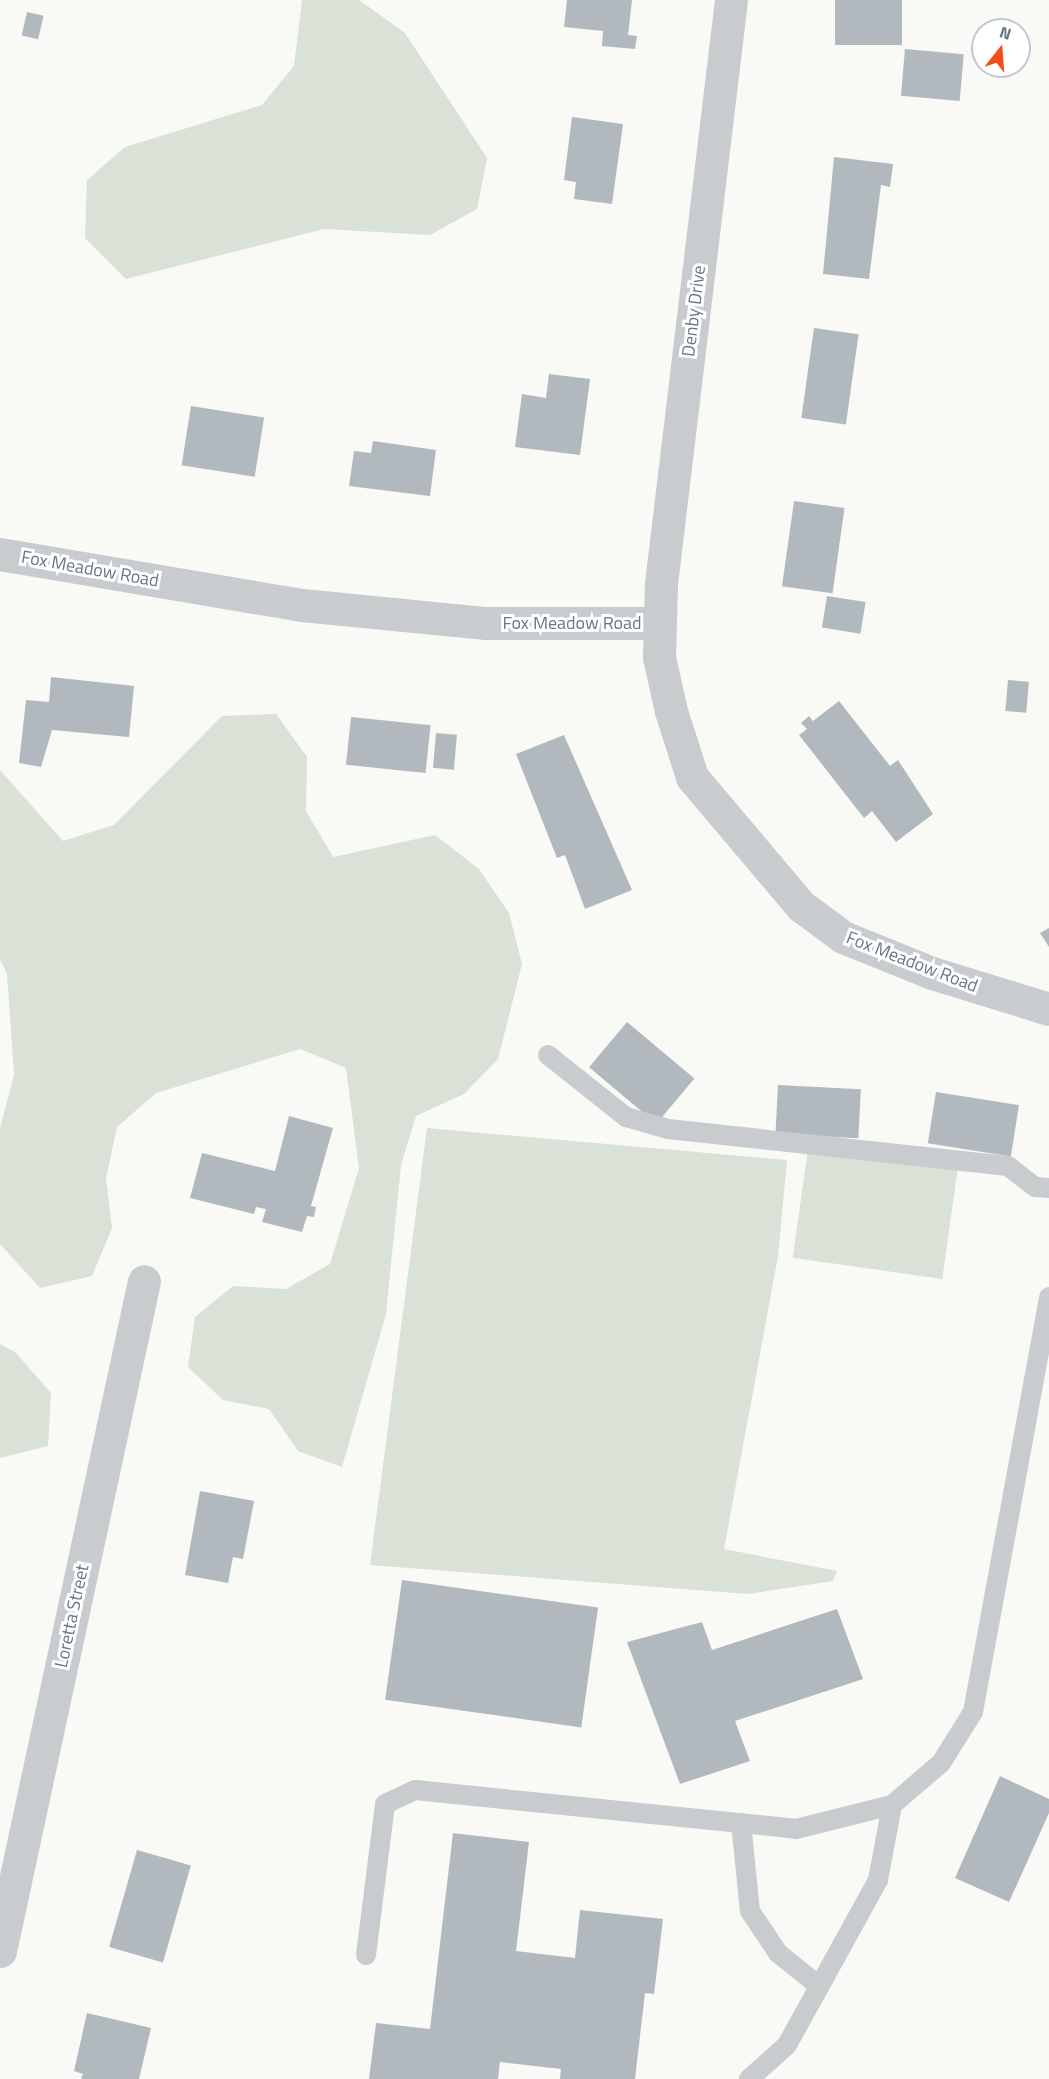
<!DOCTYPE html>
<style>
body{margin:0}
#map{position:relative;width:1049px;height:2079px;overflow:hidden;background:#f9f9f5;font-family:"Titillium Web",sans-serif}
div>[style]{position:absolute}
.green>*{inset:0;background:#dae1d6;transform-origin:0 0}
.building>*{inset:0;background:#b1b9bf;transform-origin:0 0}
.service>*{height:20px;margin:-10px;padding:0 10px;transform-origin:10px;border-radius:10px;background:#c8cccf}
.minor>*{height:33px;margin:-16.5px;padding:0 16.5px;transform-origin:16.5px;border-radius:16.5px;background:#c8cccf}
span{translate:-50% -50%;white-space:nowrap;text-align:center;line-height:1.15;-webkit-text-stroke:6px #fff;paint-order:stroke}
.street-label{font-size:18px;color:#657989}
.north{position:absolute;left:971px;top:18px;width:60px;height:60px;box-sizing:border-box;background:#fff;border:2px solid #c1c9d0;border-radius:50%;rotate:17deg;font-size:16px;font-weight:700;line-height:24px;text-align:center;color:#657989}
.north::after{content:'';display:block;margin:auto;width:21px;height:27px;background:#f34c1b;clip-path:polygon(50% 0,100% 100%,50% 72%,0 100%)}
</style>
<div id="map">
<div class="green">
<i style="clip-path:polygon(302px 0,359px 0,405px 33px,487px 158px,477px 209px,430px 235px,324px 229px,126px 279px,85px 238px,87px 180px,125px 147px,262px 105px,294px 66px)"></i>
<i style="clip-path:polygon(276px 714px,307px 757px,306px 811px,333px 857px,435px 835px,479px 869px,509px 913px,522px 964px,498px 1059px,464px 1094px,416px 1116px,401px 1165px,386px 1314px,342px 1467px,298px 1451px,269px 1409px,223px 1400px,188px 1367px,195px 1317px,233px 1286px,286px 1289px,330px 1264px,359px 1168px,346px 1068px,300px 1049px,156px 1093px,117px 1127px,106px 1178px,112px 1228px,92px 1276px,40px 1288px,0 1244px,0 1128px,14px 1075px,7px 973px,0 960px,0 770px,63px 841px,114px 825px,222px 716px)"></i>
<i style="clip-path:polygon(427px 1128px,787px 1160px,778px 1256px,724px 1549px,837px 1571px,833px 1581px,748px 1594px,370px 1565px)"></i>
<i style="left:809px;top:1142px;width:151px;height:117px;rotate:8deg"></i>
<i style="clip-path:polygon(0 1344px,15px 1352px,51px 1393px,48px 1446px,0 1458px)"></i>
</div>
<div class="building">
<i style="clip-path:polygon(567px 0,632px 0,628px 35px,637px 36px,635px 49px,602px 46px,603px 31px,564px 27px)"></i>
<i style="left:835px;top:0;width:67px;height:45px"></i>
<i style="left:27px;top:12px;width:17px;height:24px;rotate:13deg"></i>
<i style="left:905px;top:49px;width:59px;height:47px;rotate:5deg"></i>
<i style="clip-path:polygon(572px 117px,623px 124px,612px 204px,574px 199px,576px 182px,564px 180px)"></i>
<i style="clip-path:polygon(834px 157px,893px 164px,890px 187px,881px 185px,869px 279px,823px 274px)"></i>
<i style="left:814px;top:328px;width:45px;height:91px;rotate:8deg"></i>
<i style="clip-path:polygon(549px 374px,590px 379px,580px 455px,515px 447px,522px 394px,546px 398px)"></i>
<i style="left:191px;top:406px;width:74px;height:60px;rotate:9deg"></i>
<i style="clip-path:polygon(373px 441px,436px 450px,430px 496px,349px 486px,354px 451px,371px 453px)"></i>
<i style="left:794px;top:501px;width:51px;height:86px;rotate:8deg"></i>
<i style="left:827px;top:596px;width:39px;height:32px;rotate:9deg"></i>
<i style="clip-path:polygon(51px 677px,134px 686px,129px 737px,52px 730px,41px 767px,19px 763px,26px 700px,49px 702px)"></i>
<i style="left:1008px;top:680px;width:21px;height:31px;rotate:5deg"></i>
<i style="clip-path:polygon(839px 701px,890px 766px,898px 760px,933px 814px,896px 842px,872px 811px,864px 818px,799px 735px,807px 729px,801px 723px,809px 716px,813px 721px)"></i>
<i style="left:351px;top:717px;width:80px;height:48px;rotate:6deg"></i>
<i style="left:436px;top:733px;width:21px;height:35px;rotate:5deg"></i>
<i style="clip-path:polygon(564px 735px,632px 890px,585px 909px,565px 855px,557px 858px,516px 754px)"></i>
<i style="clip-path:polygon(1049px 928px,1049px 947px,1040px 933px)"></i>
<i style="left:627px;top:1022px;width:88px;height:59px;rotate:40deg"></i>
<i style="left:778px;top:1085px;width:83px;height:49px;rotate:3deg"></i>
<i style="left:936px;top:1092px;width:84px;height:52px;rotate:9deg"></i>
<i style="clip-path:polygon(289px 1116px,333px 1128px,311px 1206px,316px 1207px,314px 1217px,307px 1216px,302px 1232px,262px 1222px,266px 1209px,256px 1207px,254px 1214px,190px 1198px,202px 1153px,275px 1171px)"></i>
<i style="clip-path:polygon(200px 1491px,254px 1501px,243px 1559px,233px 1557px,228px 1583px,185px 1575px)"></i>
<i style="left:402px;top:1580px;width:198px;height:121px;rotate:8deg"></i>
<i style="clip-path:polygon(837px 1609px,863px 1679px,735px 1721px,750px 1761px,680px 1784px,627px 1642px,702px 1622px,712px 1650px)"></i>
<i style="clip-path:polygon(1000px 1776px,1049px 1799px,1049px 1813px,1009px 1902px,955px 1878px)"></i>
<i style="clip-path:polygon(453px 1833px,529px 1842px,516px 1951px,575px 1958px,580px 1910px,663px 1919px,654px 1994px,645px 1993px,635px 2079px,560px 2079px,561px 2069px,500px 2062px,498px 2079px,369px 2079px,376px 2023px,430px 2029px)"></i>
<i style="left:137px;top:1850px;width:56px;height:101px;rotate:16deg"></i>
<i style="clip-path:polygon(87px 2013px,151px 2028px,139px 2079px,81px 2079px,83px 2074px,74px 2071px)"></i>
</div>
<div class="service">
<i style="left:548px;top:1055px;width:100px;rotate:38.5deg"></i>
<i style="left:626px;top:1117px;width:44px;rotate:15.9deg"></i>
<i style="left:668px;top:1129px;width:342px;rotate:6.2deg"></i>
<i style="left:1008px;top:1166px;width:34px;rotate:38deg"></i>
<i style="left:1035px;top:1187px;width:14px;rotate:4deg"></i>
<i style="left:741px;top:1823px;width:88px;rotate:84.2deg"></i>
<i style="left:750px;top:1911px;width:50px;rotate:56.3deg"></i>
<i style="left:778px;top:1953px;width:53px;rotate:38.8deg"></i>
<i style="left:366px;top:1955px;width:152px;rotate:-82.8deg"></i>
<i style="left:385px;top:1804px;width:33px;rotate:-25deg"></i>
<i style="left:415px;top:1790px;width:383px;rotate:5.8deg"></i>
<i style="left:796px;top:1829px;width:99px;rotate:-14deg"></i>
<i style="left:892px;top:1805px;width:65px;rotate:-40.6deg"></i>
<i style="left:941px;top:1763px;width:60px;rotate:-57.9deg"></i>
<i style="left:973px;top:1712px;width:422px;rotate:-79.6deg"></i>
<i style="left:749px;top:2079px;width:51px;rotate:-41.8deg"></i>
<i style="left:787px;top:2045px;width:188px;rotate:-61.1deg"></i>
<i style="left:878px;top:1880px;width:76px;rotate:-79.4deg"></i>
</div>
<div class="minor">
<i style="left:731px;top:0;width:588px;rotate:96.84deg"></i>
<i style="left:661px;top:584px;width:73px;rotate:91.6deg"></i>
<i style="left:659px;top:657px;width:55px;rotate:77.5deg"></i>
<i style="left:671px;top:711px;width:69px;rotate:72.3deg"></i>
<i style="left:692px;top:777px;width:169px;rotate:49.8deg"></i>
<i style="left:801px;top:906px;width:52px;rotate:36.4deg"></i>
<i style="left:843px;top:937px;width:96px;rotate:22deg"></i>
<i style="left:932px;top:973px;width:122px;rotate:17.1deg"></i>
<i style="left:0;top:554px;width:306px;rotate:9.6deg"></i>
<i style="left:302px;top:605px;width:185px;rotate:5.6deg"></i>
<i style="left:486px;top:623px;width:174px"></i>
<i style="left:0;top:1951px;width:685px;rotate:-77.87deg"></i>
</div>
<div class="street-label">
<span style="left:694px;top:311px;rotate:-83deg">Denby Drive</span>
<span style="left:90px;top:569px;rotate:10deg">Fox Meadow Road</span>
<span style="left:572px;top:623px">Fox Meadow Road</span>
<span style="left:912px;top:962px;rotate:21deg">Fox Meadow Road</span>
<span style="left:72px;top:1616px;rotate:-78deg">Loretta Street</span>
</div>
<div class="north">N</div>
</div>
